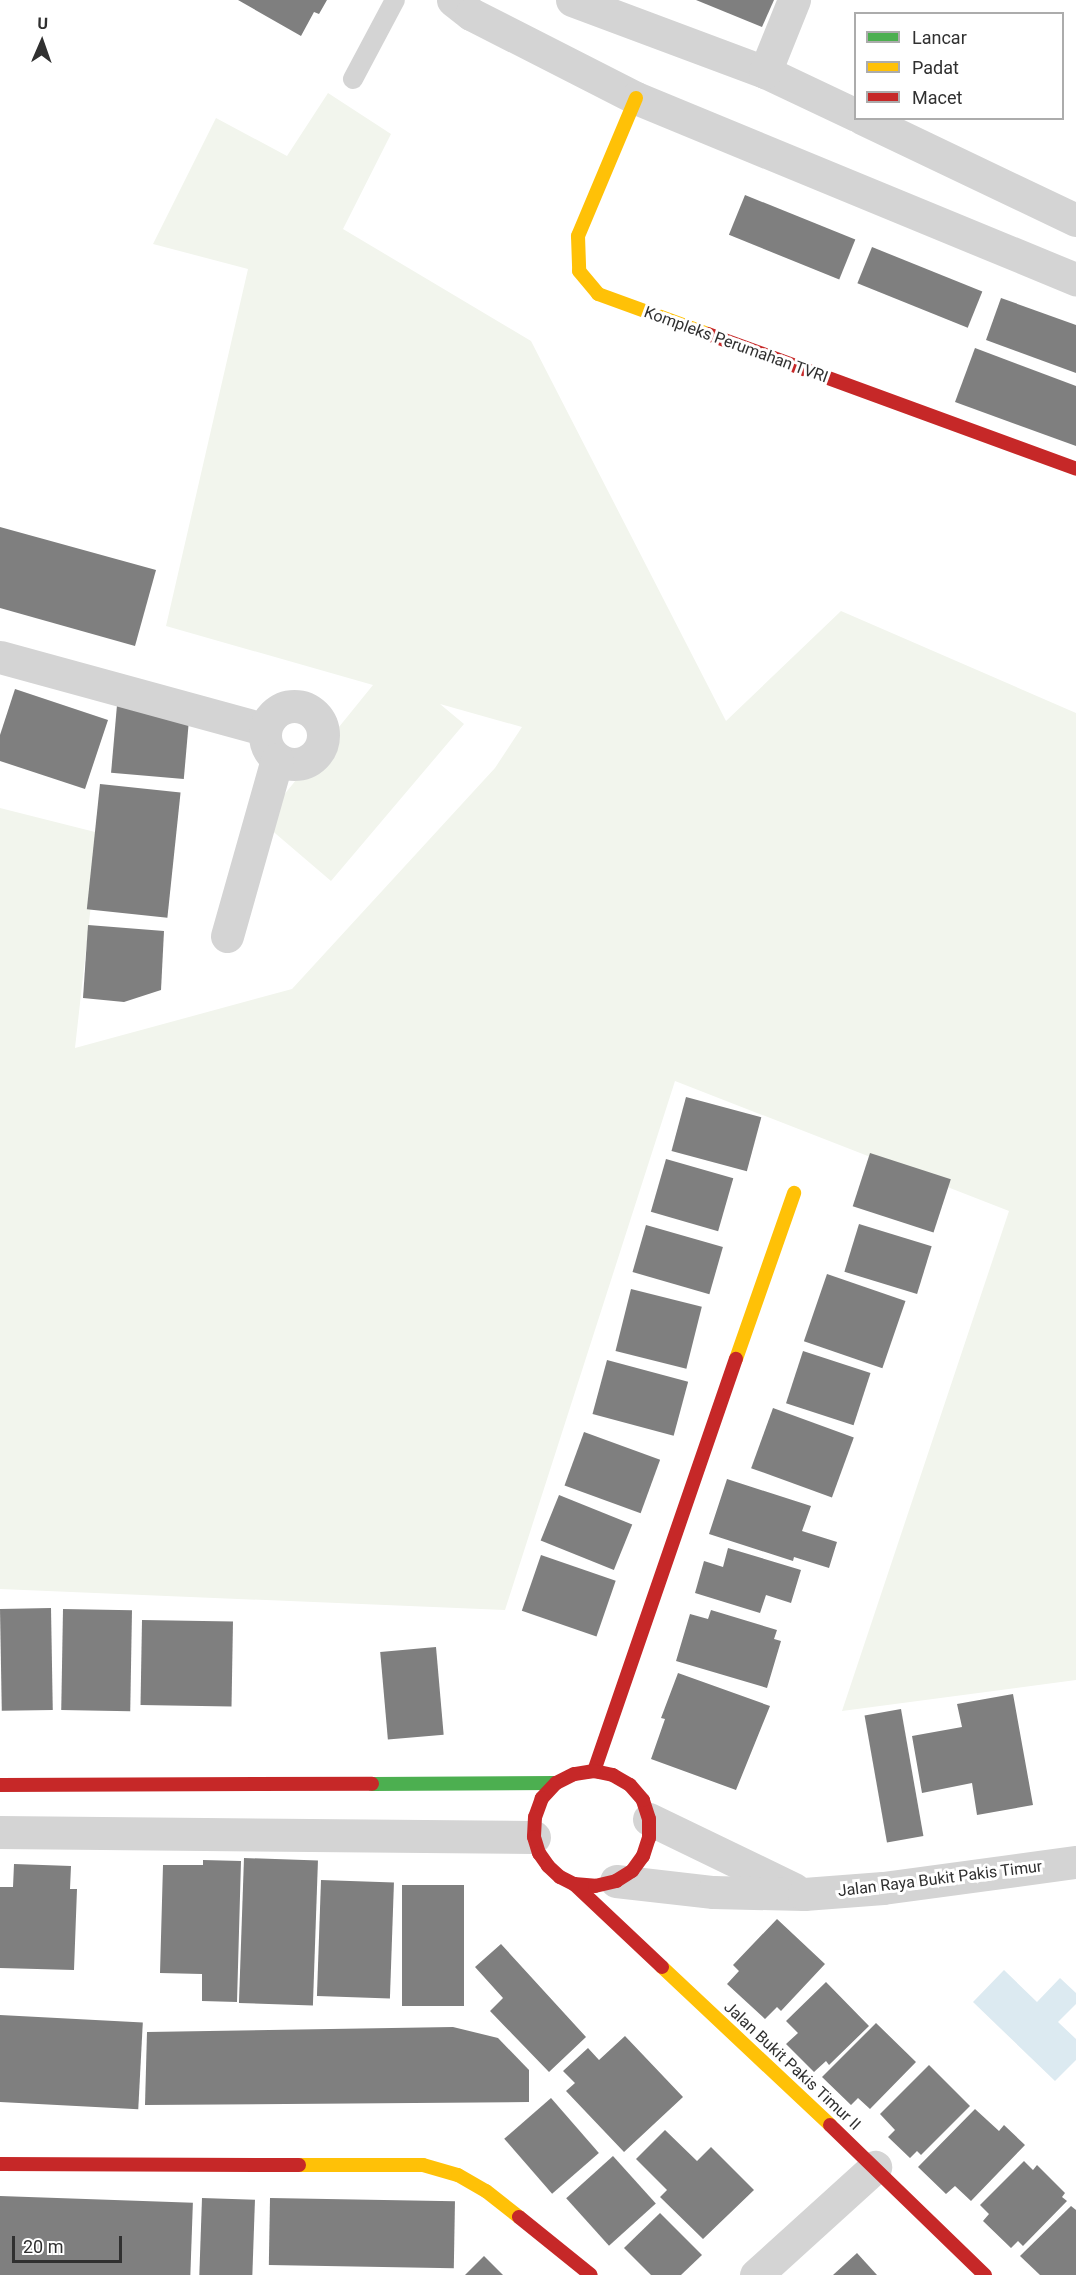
<!DOCTYPE html>
<style>
body{margin:0}
#map{position:relative;width:1076px;height:2275px;overflow:hidden;background:#fff;font-family:Roboto,sans-serif}
div>[style]{position:absolute}
.green>*{inset:0;background:#f2f5ed}
.water>*{inset:0;background:#dceaf1}
.building>*{inset:0;background:#7f7f7f;transform-origin:0 0}
.lane>*{height:20px;margin:-10px;padding:0 10px;transform-origin:10px;border-radius:10px;background:#d4d4d4}
.street>*{height:33px;margin:-16.5px;padding:0 16.5px;transform-origin:16.5px;border-radius:16.5px;background:#d4d4d4}
.street>.ring{margin:-16.5px;padding:0;box-sizing:content-box;background:none;border:33px solid #d4d4d4;border-radius:50%}
.fast>*{height:14px;margin:-7px;padding:0 7px;transform-origin:7px;border-radius:7px;background:#4caf50}
.slow>*{height:14px;margin:-7px;padding:0 7px;transform-origin:7px;border-radius:7px;background:#ffc107}
.jam>*{height:14px;margin:-7px;padding:0 7px;transform-origin:7px;border-radius:7px;background:#c62828}
span{translate:-50% -50%;white-space:nowrap;text-align:center;line-height:1.15;-webkit-text-stroke:6px #fff;paint-order:stroke}
.street-label{font-size:16px;color:#303030}
.legend{position:absolute;left:854px;top:12px;width:210px;height:108px;box-sizing:border-box;background:#fff;border:2px solid #acacac;margin:0;padding:8px 10px;list-style:none;font-size:18px;color:#303030}
.legend li{display:flex;align-items:center;gap:12px;height:30px}
.legend b{width:30px;border:2px solid #acacac}
.north{position:absolute;left:12px;top:12px;width:60px;height:60px;-webkit-text-stroke:4px #fff;paint-order:stroke;rotate:2deg;font-size:16px;font-weight:700;line-height:24px;text-align:center;color:#303030}
.north::after{content:'';display:block;margin:auto;width:21px;height:27px;background:#303030;clip-path:polygon(50% 0,100% 100%,50% 72%,0 100%)}
.scale{position:absolute;left:12px;top:2236px;width:110px;height:27px;box-sizing:border-box;border:3px solid #303030;border-top:0;padding-left:8px;font-size:18px;line-height:21px;white-space:nowrap;color:#303030;-webkit-text-stroke:4px #fff;paint-order:stroke}
</style>
<div id="map">
<div class="green">
<i style="clip-path:polygon(328px 93px,391px 134px,343px 229px,531px 341px,726px 721px,841px 611px,1076px 713px,1076px 1680px,842px 1711px,1009px 1211px,675px 1081px,505px 1610px,0 1589px,0 808px,99px 833px,75px 1048px,292px 989px,495px 768px,522px 727px,440px 704px,464px 724px,331px 881px,262px 822px,373px 685px,166px 626px,248px 269px,153px 244px,216px 118px,287px 156px)"></i>
</div>
<div class="water">
<i style="clip-path:polygon(1004px 1970px,1037px 2002px,1060px 1978px,1076px 1993px,1076px 2004px,1058px 2022px,1076px 2039px,1076px 2060px,1055px 2081px,973px 2002px)"></i>
</div>
<div class="building">
<i style="clip-path:polygon(238px 0,327px 0,319px 14px,314px 12px,301px 36px)"></i>
<i style="clip-path:polygon(696px 0,774px 0,762px 27px)"></i>
<i style="left:745px;top:195px;width:119px;height:43px;rotate:22deg"></i>
<i style="left:872px;top:247px;width:119px;height:39px;rotate:22deg"></i>
<i style="clip-path:polygon(1001px 298px,1076px 325px,1076px 373px,986px 340px)"></i>
<i style="clip-path:polygon(975px 348px,1076px 386px,1076px 446px,955px 402px)"></i>
<i style="clip-path:polygon(0 527px,156px 570px,135px 646px,0 608px)"></i>
<i style="clip-path:polygon(15px 689px,108px 720px,85px 789px,0 761px,0 735px)"></i>
<i style="left:117px;top:705px;width:73px;height:68px;rotate:5deg"></i>
<i style="left:100px;top:784px;width:81px;height:126px;rotate:6deg"></i>
<i style="clip-path:polygon(88px 925px,164px 931px,161px 990px,124px 1002px,83px 998px)"></i>
<i style="left:686px;top:1097px;width:78px;height:56px;rotate:15deg"></i>
<i style="left:870px;top:1153px;width:85px;height:56px;rotate:18deg"></i>
<i style="left:666px;top:1159px;width:70px;height:55px;rotate:16deg"></i>
<i style="left:859px;top:1224px;width:76px;height:50px;rotate:17deg"></i>
<i style="left:646px;top:1225px;width:80px;height:49px;rotate:16deg"></i>
<i style="left:827px;top:1274px;width:83px;height:71px;rotate:19deg"></i>
<i style="left:631px;top:1289px;width:73px;height:64px;rotate:14deg"></i>
<i style="left:803px;top:1351px;width:71px;height:55px;rotate:18deg"></i>
<i style="left:607px;top:1360px;width:84px;height:56px;rotate:15deg"></i>
<i style="left:773px;top:1408px;width:86px;height:64px;rotate:20deg"></i>
<i style="left:584px;top:1432px;width:81px;height:57px;rotate:20deg"></i>
<i style="clip-path:polygon(727px 1479px,811px 1506px,802px 1531px,837px 1542px,829px 1568px,794px 1557px,793px 1561px,709px 1534px)"></i>
<i style="left:559px;top:1495px;width:79px;height:49px;rotate:22deg"></i>
<i style="clip-path:polygon(728px 1548px,801px 1570px,791px 1603px,766px 1595px,760px 1613px,695px 1593px,704px 1561px,723px 1567px)"></i>
<i style="left:541px;top:1555px;width:79px;height:59px;rotate:19deg"></i>
<i style="left:51px;top:1608px;width:102px;height:51px;rotate:89deg"></i>
<i style="left:63px;top:1609px;width:69px;height:101px;rotate:1deg"></i>
<i style="clip-path:polygon(711px 1610px,777px 1630px,774px 1639px,781px 1641px,767px 1688px,676px 1661px,690px 1614px,708px 1619px)"></i>
<i style="left:142px;top:1620px;width:91px;height:85px;rotate:1deg"></i>
<i style="left:436px;top:1647px;width:88px;height:56px;rotate:85deg"></i>
<i style="clip-path:polygon(678px 1673px,770px 1706px,736px 1790px,651px 1759px,665px 1719px,661px 1718px)"></i>
<i style="clip-path:polygon(1013px 1694px,1033px 1805px,977px 1815px,972px 1783px,922px 1793px,912px 1736px,962px 1727px,957px 1704px)"></i>
<i style="left:901px;top:1709px;width:129px;height:37px;rotate:80deg"></i>
<i style="left:244px;top:1858px;width:74px;height:145px;rotate:2deg"></i>
<i style="clip-path:polygon(203px 1860px,241px 1861px,237px 2002px,202px 2001px,202px 1974px,160px 1973px,163px 1865px,203px 1865px)"></i>
<i style="clip-path:polygon(14px 1864px,71px 1866px,70px 1889px,77px 1889px,74px 1970px,0 1968px,0 1887px,13px 1887px)"></i>
<i style="left:321px;top:1880px;width:73px;height:116px;rotate:2deg"></i>
<i style="left:464px;top:1885px;width:121px;height:62px;rotate:90deg"></i>
<i style="clip-path:polygon(777px 1919px,825px 1964px,781px 2011px,777px 2007px,765px 2019px,727px 1984px,739px 1971px,733px 1965px)"></i>
<i style="clip-path:polygon(501px 1944px,586px 2037px,549px 2072px,490px 2011px,503px 1998px,475px 1967px)"></i>
<i style="clip-path:polygon(826px 1982px,869px 2026px,829px 2065px,826px 2061px,814px 2072px,786px 2044px,798px 2033px,786px 2021px)"></i>
<i style="left:0;top:2015px;width:143px;height:87px;rotate:3deg"></i>
<i style="clip-path:polygon(876px 2023px,916px 2062px,870px 2109px,858px 2098px,851px 2105px,822px 2077px)"></i>
<i style="clip-path:polygon(453px 2027px,498px 2038px,529px 2070px,529px 2102px,145px 2105px,147px 2032px)"></i>
<i style="clip-path:polygon(625px 2036px,683px 2097px,624px 2152px,566px 2091px,575px 2083px,563px 2071px,588px 2048px,599px 2060px)"></i>
<i style="clip-path:polygon(929px 2065px,970px 2106px,921px 2155px,917px 2151px,910px 2158px,888px 2137px,895px 2130px,880px 2114px)"></i>
<i style="left:551px;top:2098px;width:73px;height:62px;rotate:49deg"></i>
<i style="clip-path:polygon(975px 2109px,999px 2131px,1004px 2125px,1025px 2145px,971px 2201px,955px 2186px,946px 2194px,918px 2167px)"></i>
<i style="clip-path:polygon(665px 2130px,697px 2161px,711px 2147px,754px 2190px,703px 2239px,660px 2197px,667px 2190px,636px 2159px)"></i>
<i style="left:613px;top:2156px;width:64px;height:63px;rotate:48deg"></i>
<i style="clip-path:polygon(1024px 2161px,1033px 2170px,1037px 2165px,1065px 2193px,1062px 2197px,1067px 2201px,1023px 2246px,1018px 2241px,1011px 2248px,983px 2221px,989px 2214px,980px 2205px)"></i>
<i style="left:0;top:2196px;width:193px;height:79px;rotate:2deg"></i>
<i style="left:202px;top:2198px;width:53px;height:77px;rotate:2deg"></i>
<i style="left:270px;top:2198px;width:185px;height:67px;rotate:1deg"></i>
<i style="clip-path:polygon(1071px 2206px,1076px 2210px,1076px 2275px,1040px 2275px,1020px 2256px)"></i>
<i style="clip-path:polygon(660px 2213px,702px 2255px,681px 2275px,651px 2275px,624px 2248px)"></i>
<i style="clip-path:polygon(857px 2253px,877px 2275px,833px 2275px)"></i>
<i style="clip-path:polygon(484px 2256px,503px 2275px,465px 2275px)"></i>
</div>
<div class="lane">
<i style="left:353px;top:79px;width:89px;rotate:-62deg"></i>
</div>
<div class="street">
<i style="left:453px;top:0;width:23px;rotate:38deg"></i>
<i style="left:471px;top:14px;width:185px;rotate:27deg"></i>
<i style="left:636px;top:98px;width:476px;rotate:22.4deg"></i>
<i style="left:572px;top:0;width:206px;rotate:20.5deg"></i>
<i style="left:765px;top:72px;width:101px;rotate:25.3deg"></i>
<i style="left:765px;top:72px;width:78px;rotate:-68.1deg"></i>
<i style="left:862px;top:118px;width:237px;rotate:25.5deg"></i>
<i style="left:0;top:657px;width:274px;rotate:15.3deg"></i>
<i class="ring" style="left:265px;top:706px;width:25px;height:25px"></i>
<i style="left:227px;top:936px;width:184px;rotate:-74.2deg"></i>
<i style="left:649px;top:1819px;width:161px;rotate:25.8deg"></i>
<i style="left:0;top:1832px;width:534px;rotate:0.54deg"></i>
<i style="left:616px;top:1881px;width:98px;rotate:6.5deg"></i>
<i style="left:713px;top:1892px;width:91px;rotate:1.3deg"></i>
<i style="left:804px;top:1894px;width:79px;rotate:-4.3deg"></i>
<i style="left:883px;top:1888px;width:195px;rotate:-7.7deg"></i>
<i style="left:756px;top:2275px;width:161px;rotate:-42.2deg"></i>
</div>
<div class="fast">
<i style="left:372px;top:1784px;width:184px;rotate:-0.3deg"></i>
</div>
<div class="slow">
<i style="left:636px;top:98px;width:150px;rotate:112.8deg"></i>
<i style="left:578px;top:236px;width:35px;rotate:88deg"></i>
<i style="left:579px;top:271px;width:30px;rotate:50deg"></i>
<i style="left:598px;top:294px;width:117px;rotate:20deg"></i>
<i style="left:736px;top:1359px;width:176px;rotate:-70.7deg"></i>
<i style="left:662px;top:1967px;width:231px;rotate:43.2deg"></i>
<i style="left:299px;top:2165px;width:124px"></i>
<i style="left:423px;top:2165px;width:36px;rotate:16deg"></i>
<i style="left:458px;top:2175px;width:32px;rotate:30deg"></i>
<i style="left:486px;top:2191px;width:42px;rotate:38.2deg"></i>
</div>
<div class="jam">
<i style="left:708px;top:334px;width:392px;rotate:20.1deg"></i>
<i style="left:594px;top:1771px;width:436px;rotate:-71deg"></i>
<i style="left:0;top:1785px;width:372px;rotate:-0.2deg"></i>
<i style="left:574px;top:1884px;width:21px;rotate:5deg"></i>
<i style="left:595px;top:1886px;width:22px;rotate:-13deg"></i>
<i style="left:616px;top:1881px;width:19px;rotate:-32deg"></i>
<i style="left:632px;top:1871px;width:19px;rotate:-54deg"></i>
<i style="left:643px;top:1856px;width:19px;rotate:-72deg"></i>
<i style="left:649px;top:1838px;width:19px;rotate:-90deg"></i>
<i style="left:649px;top:1819px;width:20px;rotate:-108deg"></i>
<i style="left:643px;top:1800px;width:20px;rotate:-131deg"></i>
<i style="left:630px;top:1785px;width:20px;rotate:-150deg"></i>
<i style="left:613px;top:1775px;width:19px;rotate:-168deg"></i>
<i style="left:594px;top:1771px;width:20px;rotate:171deg"></i>
<i style="left:574px;top:1774px;width:20px;rotate:153deg"></i>
<i style="left:556px;top:1783px;width:21px;rotate:133deg"></i>
<i style="left:542px;top:1798px;width:20px;rotate:110deg"></i>
<i style="left:535px;top:1817px;width:20px;rotate:93deg"></i>
<i style="left:534px;top:1837px;width:17px;rotate:73deg"></i>
<i style="left:539px;top:1853px;width:16px;rotate:55deg"></i>
<i style="left:548px;top:1866px;width:16px;rotate:43deg"></i>
<i style="left:560px;top:1877px;width:16px;rotate:27deg"></i>
<i style="left:574px;top:1884px;width:121px;rotate:43.3deg"></i>
<i style="left:830px;top:2125px;width:216px;rotate:44.1deg"></i>
<i style="left:0;top:2164px;width:299px;rotate:0.2deg"></i>
<i style="left:519px;top:2217px;width:92px;rotate:38.9deg"></i>
</div>
<div class="street-label">
<span style="left:736px;top:345px;rotate:20deg">Kompleks Perumahan TVRI</span>
<span style="left:940px;top:1879px;rotate:-7deg">Jalan Raya Bukit Pakis Timur</span>
<span style="left:792px;top:2066px;rotate:43deg">Jalan Bukit Pakis Timur II</span>
</div>
<ul class="legend">
<li><b style="height:8px;background:#4caf50"></b>Lancar</li>
<li><b style="height:8px;background:#ffc107"></b>Padat</li>
<li><b style="height:8px;background:#c62828"></b>Macet</li>
</ul>
<div class="north">U</div>
<div class="scale">20 m</div>
</div>
